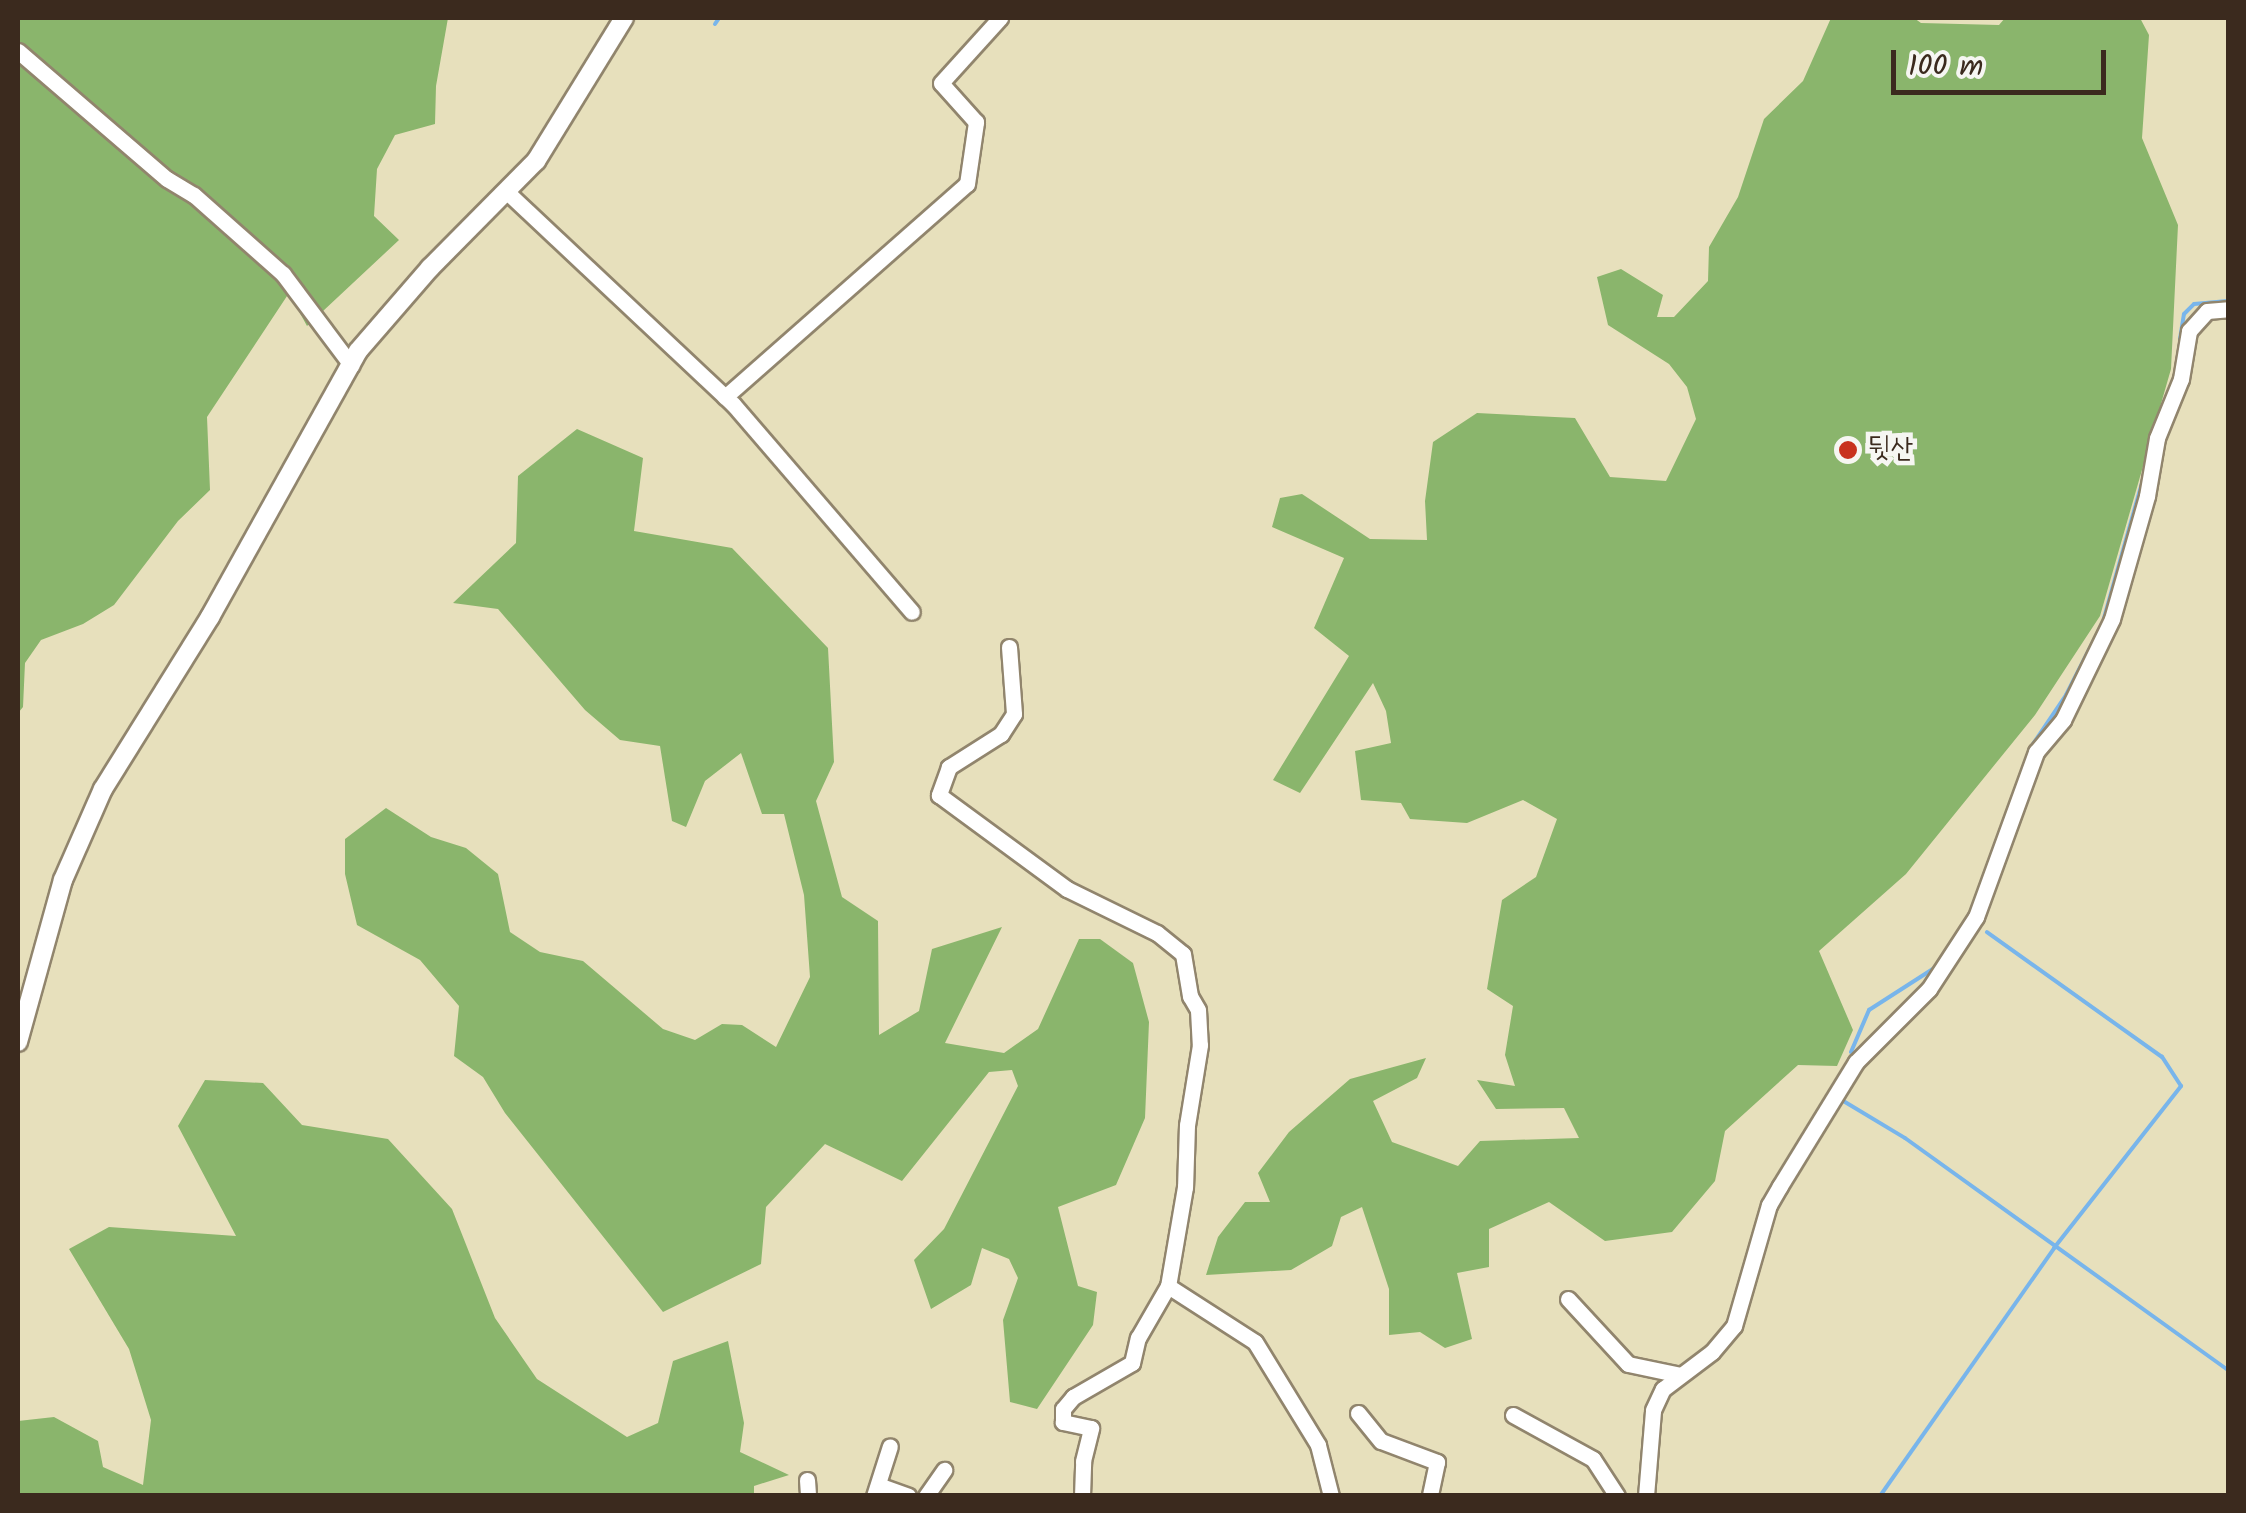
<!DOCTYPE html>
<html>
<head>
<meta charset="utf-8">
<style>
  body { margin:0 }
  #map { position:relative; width:2246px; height:1513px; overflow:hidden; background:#e7e0bc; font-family:Kalam,"Poor Story",sans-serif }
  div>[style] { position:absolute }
  .forest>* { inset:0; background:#8ab56c }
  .stream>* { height:4px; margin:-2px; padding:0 2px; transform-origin:2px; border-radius:2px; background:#78b5eb }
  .roads { filter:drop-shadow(2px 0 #91856d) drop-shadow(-2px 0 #91856d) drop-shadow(0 2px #91856d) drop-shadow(0 -2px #91856d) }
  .minor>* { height:15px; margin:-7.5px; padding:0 7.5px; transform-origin:7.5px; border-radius:7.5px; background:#fff }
  .tertiary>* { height:18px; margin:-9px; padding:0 9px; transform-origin:9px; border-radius:9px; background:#fff }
  .dots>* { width:28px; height:28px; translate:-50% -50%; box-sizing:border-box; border:5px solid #f6f6f2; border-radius:50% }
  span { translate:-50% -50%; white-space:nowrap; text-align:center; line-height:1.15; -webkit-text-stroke:9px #f6f6f2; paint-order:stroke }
  .poi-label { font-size:28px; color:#3b2a1e }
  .left { translate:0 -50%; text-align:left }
  .frame { position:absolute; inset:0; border:20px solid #3b2a1e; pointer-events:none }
  .scale { position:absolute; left:1891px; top:50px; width:215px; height:45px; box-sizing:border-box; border:5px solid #3b2a1e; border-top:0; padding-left:12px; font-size:30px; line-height:35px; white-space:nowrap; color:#3b2a1e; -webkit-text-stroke:8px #f6f6f2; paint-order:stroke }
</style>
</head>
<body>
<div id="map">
  <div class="forest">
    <div style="clip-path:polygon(18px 18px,448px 18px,436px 86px,435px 124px,395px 135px,377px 169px,374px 216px,399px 240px,307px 326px,289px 293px,207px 417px,210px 490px,178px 521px,114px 605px,83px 624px,41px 640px,25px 663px,23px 707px,18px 713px)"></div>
    <div style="clip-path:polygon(1831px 18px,1914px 18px,1921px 23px,1999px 25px,2005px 18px,2140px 18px,2149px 35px,2142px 138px,2178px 225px,2171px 369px,2100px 616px,2035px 715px,1906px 874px,1819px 951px,1853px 1030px,1837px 1066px,1798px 1065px,1725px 1131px,1715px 1181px,1672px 1232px,1605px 1241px,1549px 1202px,1489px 1229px,1489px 1267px,1457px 1273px,1472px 1339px,1445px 1348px,1420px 1332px,1389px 1335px,1389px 1289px,1362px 1207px,1341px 1217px,1332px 1246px,1291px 1270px,1206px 1275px,1218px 1237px,1245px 1202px,1270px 1202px,1258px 1173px,1289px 1132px,1350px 1079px,1426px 1058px,1417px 1078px,1373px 1101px,1392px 1142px,1458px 1166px,1480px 1141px,1579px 1138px,1564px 1108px,1496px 1109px,1477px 1080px,1515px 1086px,1505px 1055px,1513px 1006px,1487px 989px,1502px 900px,1536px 877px,1557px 819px,1523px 800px,1467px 823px,1410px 819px,1401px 803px,1361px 800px,1355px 751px,1391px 743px,1386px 711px,1373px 683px,1300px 793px,1273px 780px,1349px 656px,1314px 628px,1344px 558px,1272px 527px,1280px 498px,1302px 494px,1370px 539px,1427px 540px,1425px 501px,1433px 442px,1477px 413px,1575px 418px,1610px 477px,1666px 481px,1696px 419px,1687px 387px,1669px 364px,1608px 325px,1597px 277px,1621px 269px,1663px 295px,1657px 317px,1674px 317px,1708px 281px,1709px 247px,1738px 197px,1764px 119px,1803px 81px)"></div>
    <div style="clip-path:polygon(577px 429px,643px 458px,634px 531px,732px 548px,828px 648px,834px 762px,816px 801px,842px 897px,878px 921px,879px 1035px,919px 1011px,932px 949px,1002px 927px,945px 1043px,1004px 1053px,1038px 1029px,1079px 939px,1100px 939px,1133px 963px,1149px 1022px,1145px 1118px,1116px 1185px,1058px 1207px,1078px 1286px,1097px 1292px,1093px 1325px,1037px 1409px,1010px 1402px,1003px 1320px,1018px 1278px,1009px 1259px,982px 1248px,971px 1285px,931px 1309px,914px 1260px,944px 1229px,1018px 1086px,1012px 1070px,989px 1072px,902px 1181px,825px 1144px,766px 1207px,761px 1264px,663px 1312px,505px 1113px,483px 1077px,454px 1056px,459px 1006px,420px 960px,357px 925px,345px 874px,345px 839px,386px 808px,431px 837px,466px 848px,498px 874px,510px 932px,540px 952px,583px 961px,663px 1029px,695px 1040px,722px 1024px,742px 1025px,776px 1047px,810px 977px,804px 895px,784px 814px,762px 814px,741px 753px,705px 781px,686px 827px,672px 821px,660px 746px,620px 740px,585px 710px,498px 609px,453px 603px,516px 543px,518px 476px)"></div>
    <div style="clip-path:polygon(205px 1080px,263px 1083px,302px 1125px,388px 1139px,452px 1209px,495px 1318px,537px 1379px,627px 1437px,658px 1423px,673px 1361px,728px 1341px,744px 1423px,740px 1452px,789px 1475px,754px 1486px,754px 1496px,18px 1495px,18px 1421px,54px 1417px,98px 1441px,103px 1467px,143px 1485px,151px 1420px,129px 1349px,69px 1249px,109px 1227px,236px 1236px,178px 1126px)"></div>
  </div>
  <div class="stream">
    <div style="left:715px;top:24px;width:7px;rotate:-56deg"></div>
    <div style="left:2180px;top:339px;width:25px;rotate:-81deg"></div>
    <div style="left:2184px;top:314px;width:14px;rotate:-45deg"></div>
    <div style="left:2194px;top:304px;width:34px;rotate:-5deg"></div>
    <div style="left:2104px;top:618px;width:140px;rotate:-74.3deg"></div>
    <div style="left:2033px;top:744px;width:59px;rotate:-56deg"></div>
    <div style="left:2066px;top:695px;width:66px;rotate:-63deg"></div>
    <div style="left:1851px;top:1052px;width:46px;rotate:-66.8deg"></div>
    <div style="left:1869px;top:1010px;width:80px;rotate:-32.7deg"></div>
    <div style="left:1840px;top:1099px;width:76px;rotate:31deg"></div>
    <div style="left:1905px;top:1138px;width:398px;rotate:35.7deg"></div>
    <div style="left:1880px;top:1496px;width:303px;rotate:-54.9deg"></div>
    <div style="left:2054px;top:1248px;width:206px;rotate:-51.9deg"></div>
    <div style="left:2181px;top:1086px;width:35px;rotate:-123deg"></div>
    <div style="left:2162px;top:1057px;width:215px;rotate:-144.5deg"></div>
  </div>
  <div class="roads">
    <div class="minor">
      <div style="left:18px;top:51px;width:196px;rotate:40.7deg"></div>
      <div style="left:167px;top:179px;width:31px;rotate:31deg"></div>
      <div style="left:194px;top:195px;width:119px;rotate:41.6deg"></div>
      <div style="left:283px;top:274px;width:114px;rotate:53.2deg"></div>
      <div style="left:507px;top:192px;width:310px;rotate:43.2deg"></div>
      <div style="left:733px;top:404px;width:274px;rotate:49.3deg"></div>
      <div style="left:725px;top:397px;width:322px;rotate:-41.4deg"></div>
      <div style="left:967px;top:184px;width:63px;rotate:-81.7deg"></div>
      <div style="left:976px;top:122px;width:52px;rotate:-131.9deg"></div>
      <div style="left:941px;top:83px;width:88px;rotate:-47.8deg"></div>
      <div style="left:1009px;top:647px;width:67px;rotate:85.7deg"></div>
      <div style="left:1014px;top:714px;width:24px;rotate:123deg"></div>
      <div style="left:1001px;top:734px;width:62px;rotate:147.6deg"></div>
      <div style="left:949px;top:767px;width:30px;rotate:110deg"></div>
      <div style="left:939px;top:795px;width:159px;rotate:36.3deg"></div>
      <div style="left:1067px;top:889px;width:100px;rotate:26.1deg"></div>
      <div style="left:1157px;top:933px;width:33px;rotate:39deg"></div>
      <div style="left:1183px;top:954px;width:43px;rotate:80.5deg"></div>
      <div style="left:1190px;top:996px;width:16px;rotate:60deg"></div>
      <div style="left:1198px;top:1010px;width:35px;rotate:87deg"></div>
      <div style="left:1200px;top:1045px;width:81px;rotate:99.2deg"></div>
      <div style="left:1187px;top:1125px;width:62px;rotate:91.8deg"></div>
      <div style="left:1185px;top:1187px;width:100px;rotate:99.7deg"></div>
      <div style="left:1168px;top:1286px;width:103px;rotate:32.8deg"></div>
      <div style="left:1255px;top:1342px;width:121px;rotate:58.5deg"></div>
      <div style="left:1318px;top:1445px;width:53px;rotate:75.7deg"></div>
      <div style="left:1568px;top:1299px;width:88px;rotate:47.3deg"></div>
      <div style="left:1628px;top:1364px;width:53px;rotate:11.9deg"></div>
      <div style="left:1358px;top:1413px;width:36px;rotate:51deg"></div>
      <div style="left:1381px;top:1441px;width:60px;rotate:20.6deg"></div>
      <div style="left:1437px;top:1462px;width:35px;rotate:102deg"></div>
      <div style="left:1513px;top:1415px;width:91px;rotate:28.8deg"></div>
      <div style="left:1593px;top:1459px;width:44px;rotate:57deg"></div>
      <div style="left:807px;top:1480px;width:16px;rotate:86deg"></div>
      <div style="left:881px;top:1486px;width:29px;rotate:20deg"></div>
      <div style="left:874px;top:1496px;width:52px;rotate:-72.3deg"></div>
      <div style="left:926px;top:1496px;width:32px;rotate:-55deg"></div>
      <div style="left:1082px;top:1496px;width:35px;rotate:-88deg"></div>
      <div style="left:1083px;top:1461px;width:34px;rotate:-76deg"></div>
      <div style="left:1091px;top:1428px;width:29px;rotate:-168deg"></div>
      <div style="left:1063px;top:1422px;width:13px;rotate:-90deg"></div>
      <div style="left:1063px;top:1409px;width:16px;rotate:-50deg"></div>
      <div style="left:1073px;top:1397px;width:68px;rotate:-30deg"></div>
      <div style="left:1132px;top:1363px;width:26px;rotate:-77deg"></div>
      <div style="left:1138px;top:1338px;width:60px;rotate:-60deg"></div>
      <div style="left:1646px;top:1496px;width:86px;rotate:-85.3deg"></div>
      <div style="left:1653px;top:1410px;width:23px;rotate:-65deg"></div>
      <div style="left:1663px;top:1389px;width:61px;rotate:-37.1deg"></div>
      <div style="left:1712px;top:1352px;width:34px;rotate:-50deg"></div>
      <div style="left:1734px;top:1326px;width:126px;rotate:-73.9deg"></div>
      <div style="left:1769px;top:1205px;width:22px;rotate:-60deg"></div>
      <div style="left:1780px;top:1186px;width:145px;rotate:-58.5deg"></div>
      <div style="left:1856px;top:1062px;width:103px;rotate:-45deg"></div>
      <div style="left:1929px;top:989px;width:86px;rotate:-56.9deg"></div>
      <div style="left:1976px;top:917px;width:176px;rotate:-70deg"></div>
      <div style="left:2036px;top:752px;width:42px;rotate:-49.8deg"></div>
      <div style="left:2063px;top:720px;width:112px;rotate:-64.1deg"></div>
      <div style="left:2112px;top:619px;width:128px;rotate:-74.1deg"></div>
      <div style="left:2147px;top:496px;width:59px;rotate:-80.2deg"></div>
      <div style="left:2157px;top:438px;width:64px;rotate:-67.9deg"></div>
      <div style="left:2181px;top:379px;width:49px;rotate:-80.5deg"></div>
      <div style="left:2189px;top:331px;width:27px;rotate:-48deg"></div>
      <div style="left:2207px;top:311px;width:21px;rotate:-5deg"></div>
    </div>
    <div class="tertiary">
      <div style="left:18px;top:1042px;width:168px;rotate:-74.5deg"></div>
      <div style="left:63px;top:880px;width:99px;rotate:-66.3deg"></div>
      <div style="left:103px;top:789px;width:203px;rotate:-58.1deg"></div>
      <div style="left:210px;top:617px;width:304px;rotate:-60.9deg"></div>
      <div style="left:358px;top:351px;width:110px;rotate:-49.1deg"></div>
      <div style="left:430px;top:268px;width:151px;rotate:-45.3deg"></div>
      <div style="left:536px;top:161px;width:168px;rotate:-58.4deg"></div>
    </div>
  </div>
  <div class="dots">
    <div style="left:1848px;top:450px;background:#c8321e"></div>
  </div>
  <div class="poi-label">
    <span class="left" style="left:1868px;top:450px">뒷산</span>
  </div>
  <div class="frame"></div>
  <div class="scale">100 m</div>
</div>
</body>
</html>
